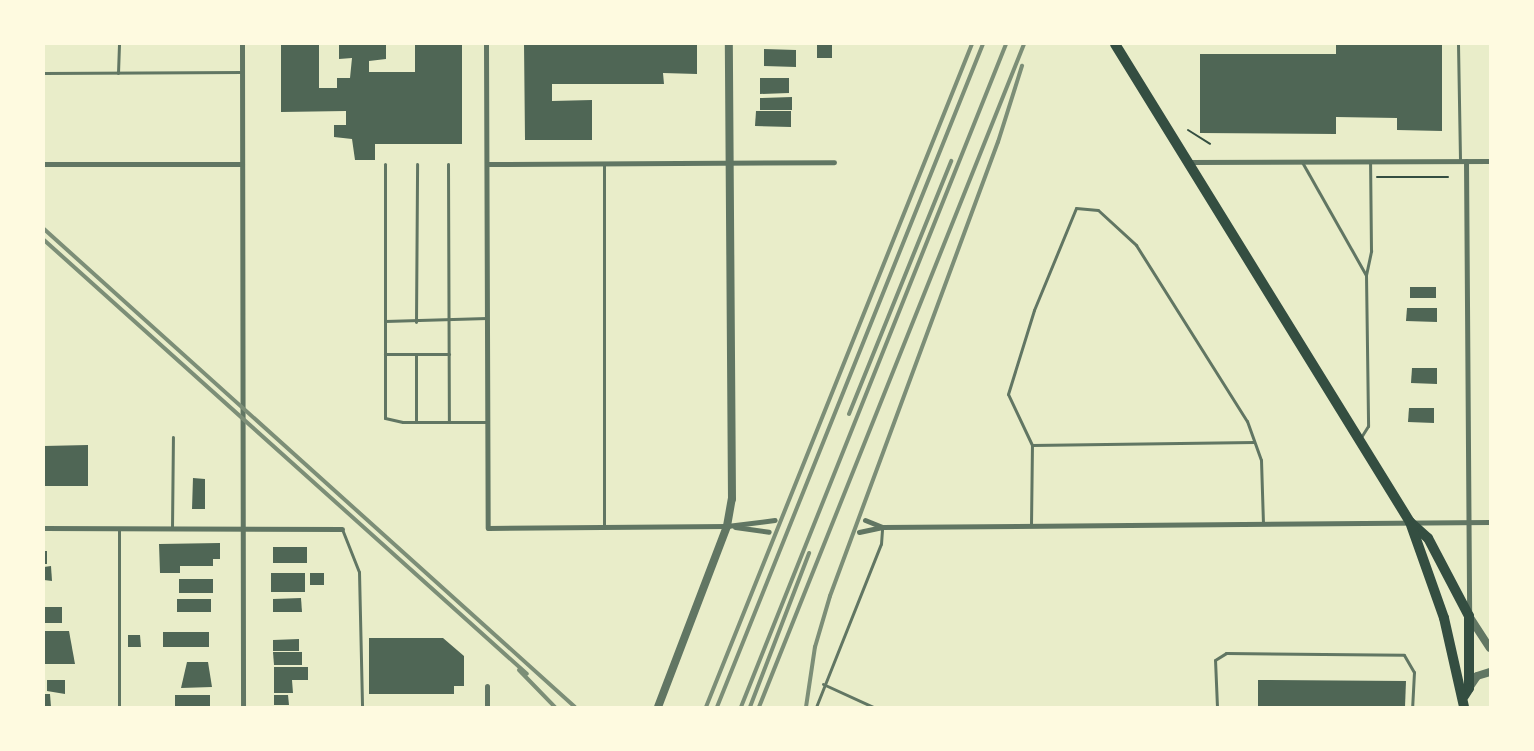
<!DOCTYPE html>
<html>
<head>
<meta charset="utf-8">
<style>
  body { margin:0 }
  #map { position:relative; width:1534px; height:751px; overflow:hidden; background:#e9edc9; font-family:Roboto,sans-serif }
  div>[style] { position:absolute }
  .building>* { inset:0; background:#4f6655 }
  .path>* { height:2px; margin:-1px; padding:0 1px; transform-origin:1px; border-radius:1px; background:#344e41 }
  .service>* { height:3px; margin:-1.5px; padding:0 1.5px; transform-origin:1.5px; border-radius:1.5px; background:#617663 }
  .minor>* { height:5px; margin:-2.5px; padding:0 2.5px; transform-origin:2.5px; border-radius:2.5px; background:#617663 }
  .tertiary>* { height:8px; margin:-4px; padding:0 4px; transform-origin:4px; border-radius:4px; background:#617663 }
  .primary>* { height:10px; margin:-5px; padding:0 5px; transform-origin:5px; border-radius:5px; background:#344e41 }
  .rail>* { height:4px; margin:-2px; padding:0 2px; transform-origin:2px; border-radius:2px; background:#7c8e77 }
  span { translate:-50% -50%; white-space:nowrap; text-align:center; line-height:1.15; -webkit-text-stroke:5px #fefae0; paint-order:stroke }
  .frame { position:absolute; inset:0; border:45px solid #fefae0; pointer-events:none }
</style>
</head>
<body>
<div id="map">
  <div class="building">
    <div style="clip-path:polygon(281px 44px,319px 44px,319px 88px,337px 88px,337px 78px,350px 78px,352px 58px,339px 59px,339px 44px,386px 44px,386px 59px,369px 61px,369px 72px,415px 72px,415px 44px,462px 44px,462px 144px,375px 144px,375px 160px,355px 160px,352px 139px,334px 137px,334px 125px,346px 125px,346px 111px,281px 112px)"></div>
    <div style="clip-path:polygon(524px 44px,697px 44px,697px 74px,663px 73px,664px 84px,552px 84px,552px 101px,592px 100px,592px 140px,525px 140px)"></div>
    <div style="clip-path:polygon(1336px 44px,1442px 44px,1442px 131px,1397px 130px,1397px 118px,1336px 117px,1336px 134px,1200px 133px,1200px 54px,1336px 54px)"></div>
    <div style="clip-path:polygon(817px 45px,832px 45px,832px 58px,817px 58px)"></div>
    <div style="clip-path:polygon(764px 49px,796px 50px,796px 67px,764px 66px)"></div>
    <div style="clip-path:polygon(760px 78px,789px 78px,789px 93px,760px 94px)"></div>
    <div style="clip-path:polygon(792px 97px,792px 110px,760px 110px,760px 98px)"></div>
    <div style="clip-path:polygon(756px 111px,791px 111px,791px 127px,755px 126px)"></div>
    <div style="clip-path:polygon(1410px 287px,1436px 287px,1436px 298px,1410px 298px)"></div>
    <div style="clip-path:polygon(1407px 308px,1437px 308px,1437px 322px,1406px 321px)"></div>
    <div style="clip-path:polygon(1412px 368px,1437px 368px,1437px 384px,1411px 383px)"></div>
    <div style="clip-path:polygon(1409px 408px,1434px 408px,1434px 423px,1408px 422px)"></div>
    <div style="clip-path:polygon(88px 445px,88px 486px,44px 486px,44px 446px)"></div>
    <div style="clip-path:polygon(193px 478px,205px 479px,205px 509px,192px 509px)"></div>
    <div style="clip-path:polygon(220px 543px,220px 559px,213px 559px,213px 566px,180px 566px,180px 573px,160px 573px,159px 544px)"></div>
    <div style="clip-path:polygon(273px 547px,307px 547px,307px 563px,273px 563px)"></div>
    <div style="clip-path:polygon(44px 551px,47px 551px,47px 564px,44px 564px)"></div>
    <div style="clip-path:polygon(51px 566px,52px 581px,44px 580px,44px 567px)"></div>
    <div style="clip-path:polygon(271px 573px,305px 573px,305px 592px,271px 592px)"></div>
    <div style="clip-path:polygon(310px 573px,324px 573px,324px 585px,310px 585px)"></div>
    <div style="clip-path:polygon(179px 579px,213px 579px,213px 593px,179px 593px)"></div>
    <div style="clip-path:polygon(301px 598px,302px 612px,273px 612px,273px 599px)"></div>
    <div style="clip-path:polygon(177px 599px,211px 599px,211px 612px,177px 612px)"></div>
    <div style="clip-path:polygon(44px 607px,62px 607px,62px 623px,44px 623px)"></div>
    <div style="clip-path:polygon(44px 631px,69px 631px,75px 664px,44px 664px)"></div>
    <div style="clip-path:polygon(163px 632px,209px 632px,209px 647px,163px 647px)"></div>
    <div style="clip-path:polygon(128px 635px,140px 635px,141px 647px,128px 647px)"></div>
    <div style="clip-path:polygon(369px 638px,443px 638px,464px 656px,464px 686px,454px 686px,454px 694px,369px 694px)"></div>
    <div style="clip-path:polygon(299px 639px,299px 651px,273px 651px,273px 640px)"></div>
    <div style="clip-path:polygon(273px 652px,302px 652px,302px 665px,274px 665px)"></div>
    <div style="clip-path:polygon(187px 662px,208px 662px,212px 687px,181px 688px)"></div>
    <div style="clip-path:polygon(274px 667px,308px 667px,308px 680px,292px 680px,293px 693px,274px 693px)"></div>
    <div style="clip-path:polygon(47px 680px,65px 680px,65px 694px,47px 691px)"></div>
    <div style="clip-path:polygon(1258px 680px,1406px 681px,1405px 707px,1258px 707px)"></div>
    <div style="clip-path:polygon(44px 694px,50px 694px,51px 707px,44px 707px)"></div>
    <div style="clip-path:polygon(175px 695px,210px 695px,210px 707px,175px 707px)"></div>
    <div style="clip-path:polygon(274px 695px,288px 695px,289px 705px,274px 705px)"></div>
  </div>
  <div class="path">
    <div style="left:1188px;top:130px;width:26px;rotate:32deg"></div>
    <div style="left:1377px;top:177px;width:71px"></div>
  </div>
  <div class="service">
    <div style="left:1458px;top:44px;width:117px;rotate:89deg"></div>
    <div style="left:44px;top:73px;width:198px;rotate:-0.3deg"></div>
    <div style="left:118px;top:73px;width:29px;rotate:-88deg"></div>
    <div style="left:1302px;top:162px;width:130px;rotate:60.5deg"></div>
    <div style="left:1366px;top:275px;width:151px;rotate:89.2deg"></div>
    <div style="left:1368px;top:426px;width:13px;rotate:122deg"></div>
    <div style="left:385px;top:164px;width:254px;rotate:90deg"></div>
    <div style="left:385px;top:418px;width:18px;rotate:13deg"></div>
    <div style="left:403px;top:422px;width:84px"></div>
    <div style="left:448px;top:164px;width:258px;rotate:89.8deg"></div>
    <div style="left:1366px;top:275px;width:25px;rotate:-78deg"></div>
    <div style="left:1371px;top:251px;width:89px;rotate:-90.6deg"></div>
    <div style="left:385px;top:321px;width:102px;rotate:-1.7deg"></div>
    <div style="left:416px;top:322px;width:158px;rotate:-89.6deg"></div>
    <div style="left:385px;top:354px;width:64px"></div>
    <div style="left:416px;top:422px;width:68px;rotate:-90deg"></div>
    <div style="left:1032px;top:445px;width:222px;rotate:-0.8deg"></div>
    <div style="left:1031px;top:525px;width:80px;rotate:-89.3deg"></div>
    <div style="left:1032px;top:445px;width:56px;rotate:-115.2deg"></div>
    <div style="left:1008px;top:394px;width:88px;rotate:-72.8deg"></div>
    <div style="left:1034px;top:310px;width:110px;rotate:-67.6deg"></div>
    <div style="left:1076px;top:208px;width:22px;rotate:5deg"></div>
    <div style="left:1098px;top:210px;width:52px;rotate:42.6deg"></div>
    <div style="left:1136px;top:245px;width:208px;rotate:57.8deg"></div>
    <div style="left:1247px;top:421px;width:41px;rotate:70.3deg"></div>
    <div style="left:1261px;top:460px;width:63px;rotate:88.2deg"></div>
    <div style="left:604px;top:527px;width:363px;rotate:-90deg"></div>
    <div style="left:172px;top:528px;width:91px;rotate:-89.4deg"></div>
    <div style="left:342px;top:529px;width:46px;rotate:68.4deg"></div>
    <div style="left:359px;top:572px;width:135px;rotate:88.7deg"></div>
    <div style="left:823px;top:684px;width:55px;rotate:24.7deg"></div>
    <div style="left:119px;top:707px;width:179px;rotate:-90deg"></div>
    <div style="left:816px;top:707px;width:175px;rotate:-68.3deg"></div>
    <div style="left:881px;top:544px;width:16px;rotate:-86deg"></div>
    <div style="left:1217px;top:707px;width:47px;rotate:-92.4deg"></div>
    <div style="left:1215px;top:660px;width:13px;rotate:-32deg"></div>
    <div style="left:1226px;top:653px;width:178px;rotate:0.6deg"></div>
    <div style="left:1404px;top:655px;width:20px;rotate:60deg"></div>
    <div style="left:1414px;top:672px;width:35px;rotate:93deg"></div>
  </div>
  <div class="minor">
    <div style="left:242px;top:44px;width:663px;rotate:89.91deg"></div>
    <div style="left:486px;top:44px;width:484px;rotate:89.8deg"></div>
    <div style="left:488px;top:528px;width:239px;rotate:-0.5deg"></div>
    <div style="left:727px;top:526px;width:48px;rotate:-7.1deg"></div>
    <div style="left:1466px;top:161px;width:450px;rotate:89.6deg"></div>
    <div style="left:1188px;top:162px;width:302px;rotate:-0.2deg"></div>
    <div style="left:44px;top:164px;width:198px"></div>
    <div style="left:487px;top:164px;width:347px;rotate:-0.3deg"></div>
    <div style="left:865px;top:520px;width:18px;rotate:22deg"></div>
    <div style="left:735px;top:527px;width:34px;rotate:8deg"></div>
    <div style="left:44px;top:528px;width:298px;rotate:0.2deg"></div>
    <div style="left:859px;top:532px;width:24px;rotate:-12deg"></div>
    <div style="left:882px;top:527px;width:608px;rotate:-0.47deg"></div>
    <div style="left:487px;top:686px;width:21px;rotate:90deg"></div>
  </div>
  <div class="tertiary">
    <div style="left:1469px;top:616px;width:38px;rotate:57deg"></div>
    <div style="left:1469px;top:688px;width:14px;rotate:-56deg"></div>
    <div style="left:1477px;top:676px;width:14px;rotate:-17deg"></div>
    <div style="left:658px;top:707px;width:194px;rotate:-69.1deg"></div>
    <div style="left:727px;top:526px;width:27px;rotate:-80deg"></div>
    <div style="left:732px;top:499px;width:455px;rotate:-90.4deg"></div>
  </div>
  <div class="primary">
    <div style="left:1115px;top:44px;width:562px;rotate:58.32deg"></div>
    <div style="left:1410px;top:522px;width:24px;rotate:42deg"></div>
    <div style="left:1428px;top:538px;width:88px;rotate:62.3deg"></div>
    <div style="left:1469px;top:616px;width:72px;rotate:90deg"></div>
    <div style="left:1469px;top:688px;width:9px;rotate:122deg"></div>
    <div style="left:1410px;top:522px;width:102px;rotate:70.5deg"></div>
    <div style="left:1444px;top:618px;width:91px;rotate:77.3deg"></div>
  </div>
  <div class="rail">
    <div style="left:44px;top:229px;width:714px;rotate:41.99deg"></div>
    <div style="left:44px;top:240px;width:649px;rotate:41.94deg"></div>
    <div style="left:849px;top:414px;width:273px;rotate:-68deg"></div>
    <div style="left:519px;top:670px;width:52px;rotate:45.8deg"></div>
    <div style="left:706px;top:707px;width:714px;rotate:-68.14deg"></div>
    <div style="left:717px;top:707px;width:714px;rotate:-68.14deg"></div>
    <div style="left:741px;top:707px;width:714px;rotate:-68.21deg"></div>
    <div style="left:750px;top:707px;width:165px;rotate:-69deg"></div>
    <div style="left:759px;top:707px;width:714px;rotate:-68.21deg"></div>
    <div style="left:806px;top:707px;width:61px;rotate:-81.5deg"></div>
    <div style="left:815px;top:647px;width:53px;rotate:-73.6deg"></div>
    <div style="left:830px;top:596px;width:484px;rotate:-69.7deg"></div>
    <div style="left:998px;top:142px;width:80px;rotate:-72.5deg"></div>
  </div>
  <div class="frame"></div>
</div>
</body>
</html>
